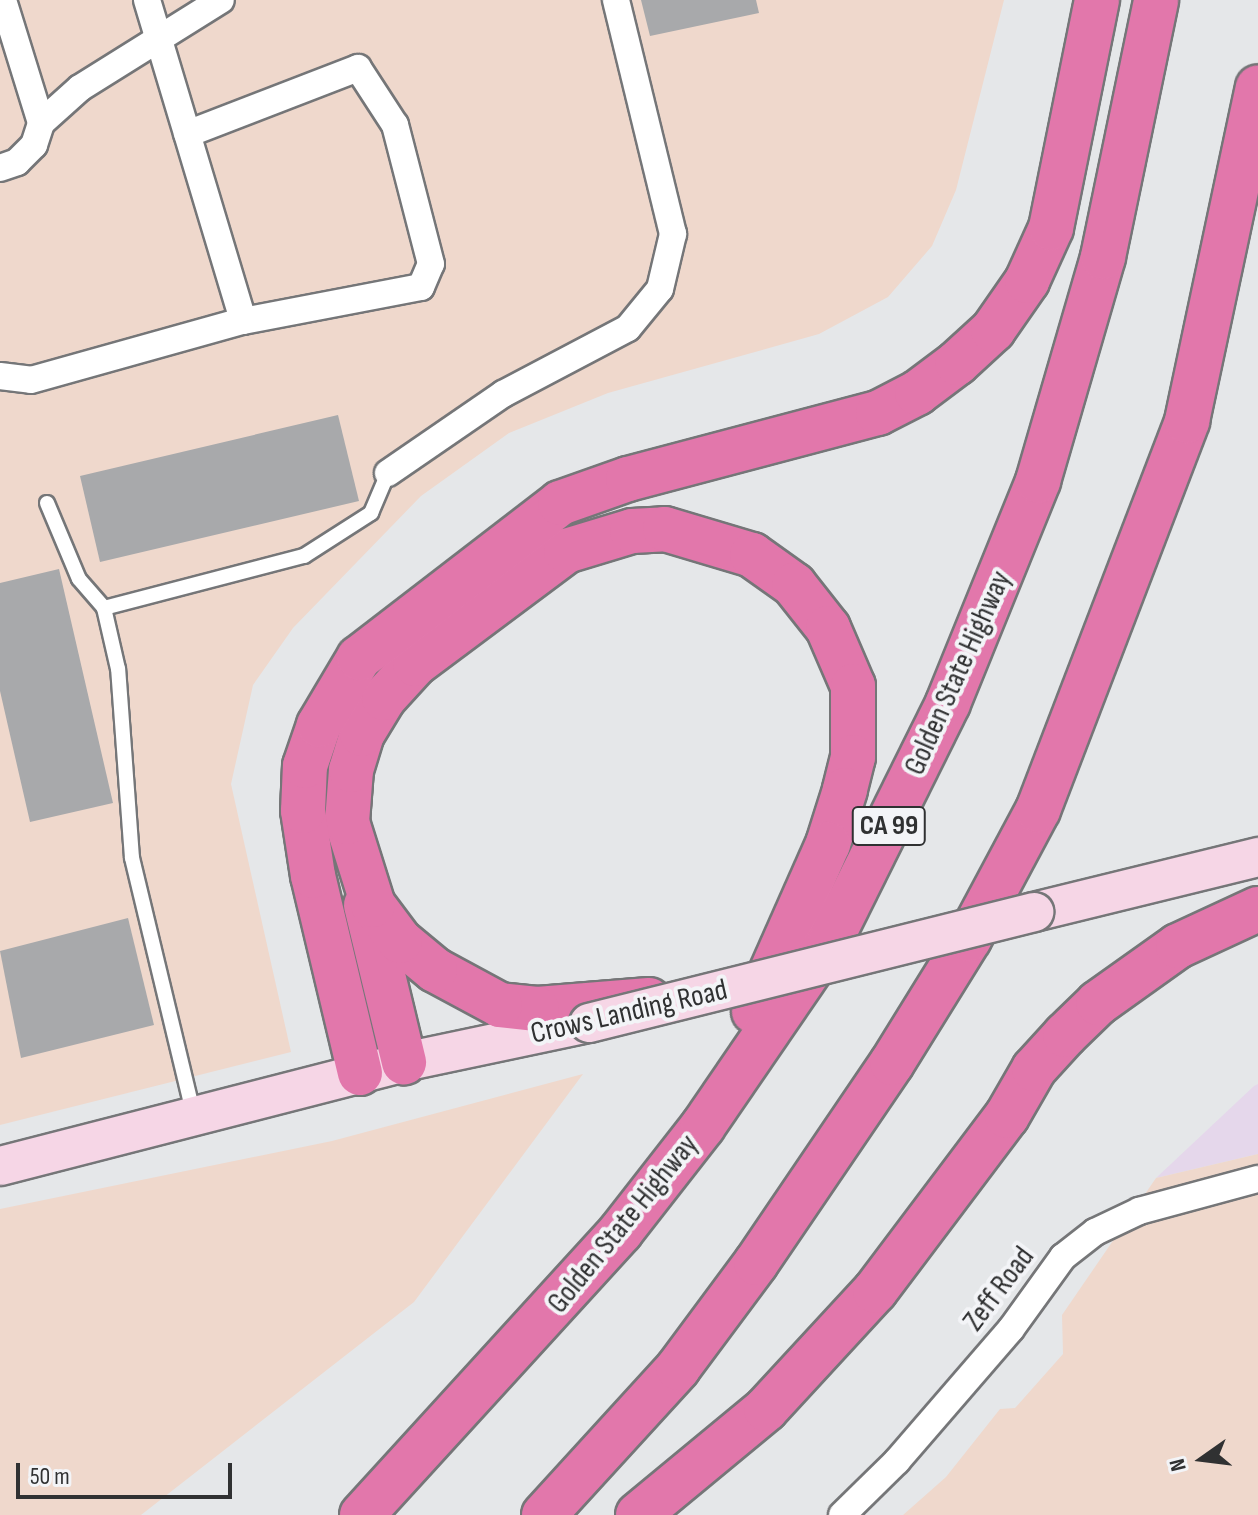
<!DOCTYPE html>
<html>
<head>
<meta charset="utf-8">
<style>
  body { margin:0 }
  #map { position:relative; width:1258px; height:1515px; overflow:hidden; background:#e5e7e9; font-family:"Sofia Sans Condensed",sans-serif }
  div>[style] { position:absolute }
  .commercial>* { inset:0; background:#e5d7eb }
  .industrial>* { inset:0; background:#efd8cc }
  .building>* { inset:0; background:#a8a9ab }
  .roads { filter:drop-shadow(2px 0 #757678) drop-shadow(-2px 0 #757678) drop-shadow(0 2px #757678) drop-shadow(0 -2px #757678) }
  .lane>* { height:14px; margin:-7px; padding:0 7px; transform-origin:7px; border-radius:7px; background:#fff }
  .street>* { height:26px; margin:-13px; padding:0 13px; transform-origin:13px; border-radius:13px; background:#fff }
  .secondary>* { height:38px; margin:-19px; padding:0 19px; transform-origin:19px; border-radius:19px; background:#f6d6e6 }
  .highway>* { height:44px; margin:-22px; padding:0 22px; transform-origin:22px; border-radius:22px; background:#e277ab }
  .bridges { filter:drop-shadow(2px 0 #757678) drop-shadow(-2px 0 #757678) drop-shadow(0 2px #757678) drop-shadow(0 -2px #757678) }
  .secondary-bridge>* { height:38px; margin:-19px; padding:0 19px; transform-origin:19px; border-radius:19px; background:#f6d6e6 }
  span { translate:-50% -50%; white-space:nowrap; text-align:center; line-height:1.15; -webkit-text-stroke:8px #f3f4f7; paint-order:stroke }
  .shield-label span { padding:2px 6px; background:#f3f4f7; border:2px solid; border-radius:6px; -webkit-text-stroke-width:0 }
  .shield-label { font-size:28px; color:#303132; font-weight:700 }
  .street-label { font-size:30px; color:#303132 }
  .north { position:absolute; left:1162px; top:1419px; width:80px; height:80px; -webkit-text-stroke:6px #f3f4f7; paint-order:stroke; rotate:256deg; font-size:22px; font-weight:700; line-height:32px; text-align:center; color:#303132 }
  .north::after { content:''; display:block; margin:auto; width:28px; height:36px; background:#303132; clip-path:polygon(50% 0,100% 100%,50% 72%,0 100%) }
  .scale { position:absolute; left:16px; top:1463px; width:216px; height:36px; box-sizing:border-box; border:4px solid #303132; border-top:0; padding-left:10px; font-size:24px; line-height:28px; white-space:nowrap; color:#303132; -webkit-text-stroke:6px #f3f4f7; paint-order:stroke }
</style>
</head>
<body>
<div id="map">
  <div class="commercial">
    <div style="clip-path:polygon(1258px 1084px,1258px 1154px,1156px 1178px,1254px 1086px)"></div>
  </div>
  <div class="industrial">
    <div style="clip-path:polygon(0 0,1004px 0,956px 190px,932px 246px,888px 297px,819px 334px,608px 393px,509px 433px,421px 496px,293px 628px,253px 685px,231px 784px,291px 1052px,0 1125px)"></div>
    <div style="clip-path:polygon(583px 1074px,414px 1302px,141px 1515px,0 1515px,0 1209px,332px 1141px)"></div>
    <div style="clip-path:polygon(1258px 1154px,1258px 1515px,903px 1515px,946px 1477px,1000px 1409px,1015px 1408px,1063px 1354px,1062px 1315px,1156px 1178px)"></div>
  </div>
  <div class="building">
    <div style="clip-path:polygon(641px 0,756px 0,759px 13px,650px 36px)"></div>
    <div style="clip-path:polygon(338px 415px,359px 501px,100px 562px,80px 476px)"></div>
    <div style="clip-path:polygon(59px 569px,113px 803px,30px 822px,0 691px,0 583px)"></div>
    <div style="clip-path:polygon(128px 918px,154px 1025px,21px 1058px,0 951px)"></div>
  </div>
  <div class="roads">
    <div class="lane">
      <div style="left:47px;top:503px;width:82px;rotate:67.2deg"></div>
      <div style="left:79px;top:579px;width:38px;rotate:49deg"></div>
      <div style="left:194px;top:1116px;width:265px;rotate:-103.5deg"></div>
      <div style="left:132px;top:858px;width:190px;rotate:-94.2deg"></div>
      <div style="left:118px;top:669px;width:63px;rotate:-102.9deg"></div>
      <div style="left:104px;top:608px;width:207px;rotate:-14.6deg"></div>
      <div style="left:304px;top:556px;width:80px;rotate:-32.7deg"></div>
      <div style="left:371px;top:513px;width:43px;rotate:-67deg"></div>
    </div>
    <div class="street">
      <div style="left:3px;top:0;width:129px;rotate:72.8deg"></div>
      <div style="left:147px;top:0;width:335px;rotate:73.3deg"></div>
      <div style="left:0;top:168px;width:18px;rotate:-19deg"></div>
      <div style="left:17px;top:162px;width:24px;rotate:-45deg"></div>
      <div style="left:34px;top:145px;width:23px;rotate:-72deg"></div>
      <div style="left:41px;top:123px;width:52px;rotate:-41.9deg"></div>
      <div style="left:80px;top:88px;width:166px;rotate:-32deg"></div>
      <div style="left:0;top:376px;width:31px;rotate:7deg"></div>
      <div style="left:31px;top:380px;width:220px;rotate:-15.6deg"></div>
      <div style="left:243px;top:321px;width:181px;rotate:-10.8deg"></div>
      <div style="left:421px;top:287px;width:25px;rotate:-67deg"></div>
      <div style="left:431px;top:264px;width:144px;rotate:-104.5deg"></div>
      <div style="left:395px;top:125px;width:68px;rotate:-123deg"></div>
      <div style="left:358px;top:68px;width:183px;rotate:158.9deg"></div>
      <div style="left:388px;top:473px;width:140px;rotate:-34.5deg"></div>
      <div style="left:503px;top:394px;width:141px;rotate:-27.8deg"></div>
      <div style="left:628px;top:328px;width:50px;rotate:-50.6deg"></div>
      <div style="left:660px;top:289px;width:57px;rotate:-76.7deg"></div>
      <div style="left:673px;top:234px;width:241px;rotate:-103.7deg"></div>
      <div style="left:842px;top:1515px;width:77px;rotate:-44.5deg"></div>
      <div style="left:897px;top:1461px;width:174px;rotate:-49.2deg"></div>
      <div style="left:1011px;top:1329px;width:89px;rotate:-54.2deg"></div>
      <div style="left:1063px;top:1257px;width:41px;rotate:-38deg"></div>
      <div style="left:1095px;top:1232px;width:49px;rotate:-25.5deg"></div>
      <div style="left:1139px;top:1211px;width:123px;rotate:-15.1deg"></div>
    </div>
    <div class="secondary">
      <div style="left:1034px;top:912px;width:231px;rotate:-13.8deg"></div>
      <div style="left:0;top:1166px;width:417px;rotate:-14.4deg"></div>
      <div style="left:404px;top:1062px;width:189px;rotate:-11.9deg"></div>
    </div>
    <div class="highway">
      <div style="left:366px;top:905px;width:162px;rotate:76.4deg"></div>
      <div style="left:649px;top:1000px;width:112px;rotate:175.4deg"></div>
      <div style="left:537px;top:1009px;width:37px;rotate:-174deg"></div>
      <div style="left:500px;top:1005px;width:74px;rotate:-151.7deg"></div>
      <div style="left:435px;top:970px;width:45px;rotate:-140.4deg"></div>
      <div style="left:400px;top:941px;width:45px;rotate:-126.9deg"></div>
      <div style="left:373px;top:905px;width:87px;rotate:-107.4deg"></div>
      <div style="left:347px;top:822px;width:52px;rotate:-85.6deg"></div>
      <div style="left:351px;top:770px;width:38px;rotate:-73deg"></div>
      <div style="left:362px;top:734px;width:42px;rotate:-58.6deg"></div>
      <div style="left:384px;top:698px;width:46px;rotate:-47.6deg"></div>
      <div style="left:415px;top:664px;width:189px;rotate:-36.8deg"></div>
      <div style="left:566px;top:551px;width:69px;rotate:-16.9deg"></div>
      <div style="left:632px;top:531px;width:33px;rotate:-3deg"></div>
      <div style="left:665px;top:529px;width:91px;rotate:16.6deg"></div>
      <div style="left:752px;top:555px;width:52px;rotate:35.5deg"></div>
      <div style="left:794px;top:585px;width:55px;rotate:51.7deg"></div>
      <div style="left:828px;top:628px;width:63px;rotate:66.7deg"></div>
      <div style="left:853px;top:686px;width:71px;rotate:90deg"></div>
      <div style="left:853px;top:757px;width:34px;rotate:104deg"></div>
      <div style="left:845px;top:790px;width:57px;rotate:107.5deg"></div>
      <div style="left:828px;top:844px;width:183px;rotate:113.9deg"></div>
      <div style="left:360px;top:1073px;width:203px;rotate:-103.4deg"></div>
      <div style="left:313px;top:876px;width:66px;rotate:-98.7deg"></div>
      <div style="left:303px;top:811px;width:45px;rotate:-87.5deg"></div>
      <div style="left:305px;top:766px;width:43px;rotate:-71.1deg"></div>
      <div style="left:319px;top:725px;width:78px;rotate:-59.2deg"></div>
      <div style="left:359px;top:658px;width:254px;rotate:-37.6deg"></div>
      <div style="left:560px;top:503px;width:72px;rotate:-19.4deg"></div>
      <div style="left:628px;top:479px;width:259px;rotate:-14.8deg"></div>
      <div style="left:878px;top:413px;width:44px;rotate:-27.1deg"></div>
      <div style="left:917px;top:393px;width:50px;rotate:-36.9deg"></div>
      <div style="left:957px;top:363px;width:49px;rotate:-42.5deg"></div>
      <div style="left:993px;top:330px;width:60px;rotate:-55.2deg"></div>
      <div style="left:1027px;top:281px;width:58px;rotate:-65.6deg"></div>
      <div style="left:1051px;top:228px;width:233px;rotate:-78.6deg"></div>
      <div style="left:362px;top:1515px;width:384px;rotate:-47.6deg"></div>
      <div style="left:621px;top:1231px;width:133px;rotate:-52deg"></div>
      <div style="left:703px;top:1126px;width:227px;rotate:-55.6deg"></div>
      <div style="left:831px;top:939px;width:263px;rotate:-63.6deg"></div>
      <div style="left:948px;top:703px;width:240px;rotate:-67.9deg"></div>
      <div style="left:1038px;top:481px;width:233px;rotate:-73.8deg"></div>
      <div style="left:1103px;top:257px;width:262px;rotate:-78.3deg"></div>
      <div style="left:544px;top:1515px;width:199px;rotate:-47.6deg"></div>
      <div style="left:678px;top:1368px;width:131px;rotate:-53.4deg"></div>
      <div style="left:756px;top:1263px;width:242px;rotate:-55.8deg"></div>
      <div style="left:892px;top:1063px;width:146px;rotate:-58.2deg"></div>
      <div style="left:969px;top:939px;width:146px;rotate:-61.9deg"></div>
      <div style="left:1038px;top:810px;width:417px;rotate:-69deg"></div>
      <div style="left:1187px;top:421px;width:341px;rotate:-78deg"></div>
      <div style="left:638px;top:1515px;width:166px;rotate:-39.6deg"></div>
      <div style="left:766px;top:1409px;width:161px;rotate:-47.3deg"></div>
      <div style="left:875px;top:1291px;width:219px;rotate:-53deg"></div>
      <div style="left:1007px;top:1116px;width:54px;rotate:-60.1deg"></div>
      <div style="left:1034px;top:1069px;width:46px;rotate:-47.6deg"></div>
      <div style="left:1065px;top:1035px;width:46px;rotate:-44.1deg"></div>
      <div style="left:1098px;top:1003px;width:98px;rotate:-35.5deg"></div>
      <div style="left:1178px;top:946px;width:88px;rotate:-24.8deg"></div>
    </div>
  </div>
  <div class="bridges">
    <div class="secondary-bridge">
      <div style="left:589px;top:1023px;width:459px;rotate:-14deg"></div>
    </div>
  </div>
  <div class="shield-label">
    <span style="left:889px;top:826px">CA 99</span>
  </div>
  <div class="street-label">
    <span style="left:958px;top:673px;rotate:-66deg">Golden State Highway</span>
    <span style="left:629px;top:1012px;rotate:-13deg">Crows Landing Road</span>
    <span style="left:623px;top:1224px;rotate:-51deg">Golden State Highway</span>
    <span style="left:999px;top:1289px;rotate:-53deg">Zeff Road</span>
  </div>
  <div class="north">N</div>
  <div class="scale">50 m</div>
</div>
</body>
</html>
